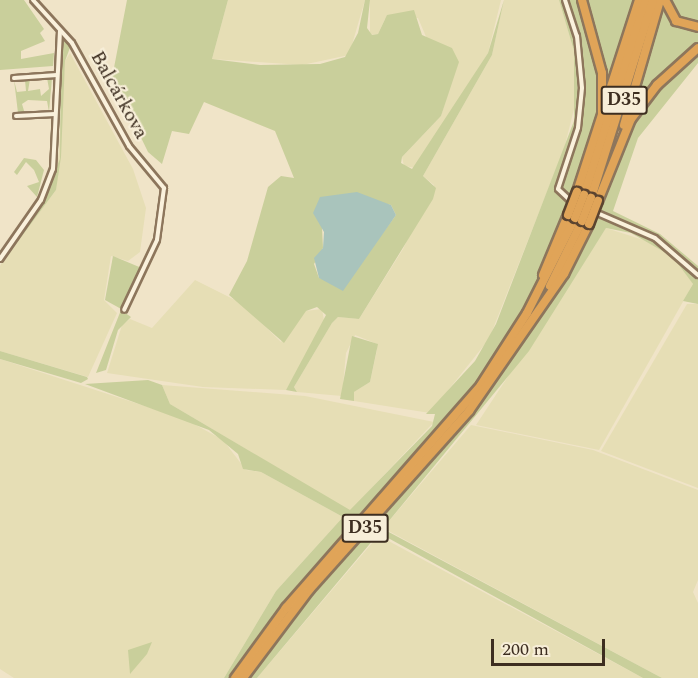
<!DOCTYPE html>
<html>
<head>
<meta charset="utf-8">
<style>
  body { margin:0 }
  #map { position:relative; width:698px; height:678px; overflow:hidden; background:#f0e4c8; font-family:Spectral,serif }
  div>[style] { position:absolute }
  .farmland>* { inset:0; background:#e6deb5 }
  .green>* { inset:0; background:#c9cf9b }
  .water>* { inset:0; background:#a9c4bc }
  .roads { filter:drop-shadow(2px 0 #8d765c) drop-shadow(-2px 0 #8d765c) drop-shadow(0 2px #8d765c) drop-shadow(0 -2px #8d765c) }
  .street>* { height:4px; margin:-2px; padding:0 2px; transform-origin:2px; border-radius:2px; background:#faf1dc }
  .highway>* { height:8px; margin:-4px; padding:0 4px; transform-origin:4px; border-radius:4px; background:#e0a458 }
  .bridges { filter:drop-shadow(2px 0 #5b4430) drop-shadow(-2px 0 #5b4430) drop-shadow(0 2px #5b4430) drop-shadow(0 -2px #5b4430) }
  .highway-bridge>* { height:8px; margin:-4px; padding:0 4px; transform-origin:4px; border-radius:4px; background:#e0a458 }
  span { translate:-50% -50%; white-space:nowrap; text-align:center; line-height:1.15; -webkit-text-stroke:4.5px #f7eed8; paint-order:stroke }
  .shield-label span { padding:2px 4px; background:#f7eed8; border:2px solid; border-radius:4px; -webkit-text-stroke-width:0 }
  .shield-label { font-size:18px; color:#3d2e20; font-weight:700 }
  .street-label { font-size:20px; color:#3d2e20 }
  .scale { position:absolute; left:491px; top:639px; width:114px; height:27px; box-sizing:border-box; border:3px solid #3d2e20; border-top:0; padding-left:8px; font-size:18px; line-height:21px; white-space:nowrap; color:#3d2e20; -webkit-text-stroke:4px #f7eed8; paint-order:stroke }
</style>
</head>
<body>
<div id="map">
  <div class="farmland">
    <div style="clip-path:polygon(228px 0,365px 0,349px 55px,302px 65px,212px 59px)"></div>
    <div style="clip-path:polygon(370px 0,501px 0,488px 53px,416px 168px,404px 166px,402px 157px,441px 116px,449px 90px,418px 18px,385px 19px,378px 34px,370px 35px)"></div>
    <div style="clip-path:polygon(504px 0,559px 0,574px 51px,578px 93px,564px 149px,489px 339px,430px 413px,354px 401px,354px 392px,370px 382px,377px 350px,377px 344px,355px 335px,346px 353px,342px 396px,297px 392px,294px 387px,332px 323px,338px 317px,359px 319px,403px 249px,434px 185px,423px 176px,492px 55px)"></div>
    <div style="clip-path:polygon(70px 53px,133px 169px,146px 208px,140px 252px,128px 261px,111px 256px,104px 300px,117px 313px,88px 377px,0 351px,0 266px,56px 190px,65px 61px)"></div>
    <div style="clip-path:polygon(606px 228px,656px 244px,683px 266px,693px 284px,599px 450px,476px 425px)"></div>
    <div style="clip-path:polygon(195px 280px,241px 303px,281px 342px,305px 311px,322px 309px,325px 326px,286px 390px,203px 387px,107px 373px,122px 325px,130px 319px,152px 328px)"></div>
    <div style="clip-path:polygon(687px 304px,698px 304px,698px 488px,601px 451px)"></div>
    <div style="clip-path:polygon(0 359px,185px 419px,223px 440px,246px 470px,261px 472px,343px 517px,276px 591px,224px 678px,14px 678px,0 669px)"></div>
    <div style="clip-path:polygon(162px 385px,305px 396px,434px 422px,350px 511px,170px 404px)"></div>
    <div style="clip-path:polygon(471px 425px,593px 450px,698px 490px,698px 580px,693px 592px,698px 603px,698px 678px,662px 678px,383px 528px)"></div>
    <div style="clip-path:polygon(378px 536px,383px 538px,643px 678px,257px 678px)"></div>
  </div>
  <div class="green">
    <div style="clip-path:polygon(0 0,24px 0,44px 29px,40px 33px,45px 41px,21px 51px,21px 59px,54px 53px,53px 66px,0 70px)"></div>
    <div style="clip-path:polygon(evenodd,127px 0,228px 0,212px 59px,260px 65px,320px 64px,345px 57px,358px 33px,365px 0,370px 0,367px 28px,372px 35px,378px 34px,387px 15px,414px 10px,422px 35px,452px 48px,459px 62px,441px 116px,402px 157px,401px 163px,412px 169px,488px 53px,504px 0,492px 55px,423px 176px,436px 188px,433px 199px,359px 319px,338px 317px,332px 323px,294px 387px,297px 392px,286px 390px,326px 315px,317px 307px,306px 311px,284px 343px,229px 295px,247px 261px,268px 187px,281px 176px,294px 178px,275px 131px,204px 102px,189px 134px,172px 131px,162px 164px,148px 152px,112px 78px,127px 0,353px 196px,391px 205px,396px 215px,346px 283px,319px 278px,314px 264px,323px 248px,322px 228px,353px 196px)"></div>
    <div style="clip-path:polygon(559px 0,580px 0,598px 61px,600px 111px,569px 197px,598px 210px,625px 135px,650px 96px,698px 52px,698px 63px,638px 138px,613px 211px,660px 234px,698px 266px,698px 304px,683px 301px,693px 284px,673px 257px,631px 233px,606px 228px,529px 351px,379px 533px,385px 530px,662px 678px,643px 678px,379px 533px,257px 678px,224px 678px,276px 591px,343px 517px,261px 472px,243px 469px,238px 454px,209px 430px,85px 384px,148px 380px,162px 385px,170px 404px,350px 510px,432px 426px,435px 414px,426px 414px,475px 361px,496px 324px,574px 121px,574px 51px)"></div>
    <div style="clip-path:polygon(586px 0,634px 0,607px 95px,604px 62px)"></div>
    <div style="clip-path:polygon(666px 0,698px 0,698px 25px,681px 22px)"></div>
    <div style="clip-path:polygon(663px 6px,677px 26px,698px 31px,698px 45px,633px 109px)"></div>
    <div style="clip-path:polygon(61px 36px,71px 45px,65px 61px,61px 157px,56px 190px,0 266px,41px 203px,60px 159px)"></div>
    <div style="clip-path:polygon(47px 78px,52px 78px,49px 112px,47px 101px,28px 100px,22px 104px,25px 114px,18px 113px,14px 80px,17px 92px,26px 91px,25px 80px,30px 79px,28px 91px,40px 89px,41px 96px,49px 89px)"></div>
    <div style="clip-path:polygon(24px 158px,36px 160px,44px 170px,37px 197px,27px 186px,39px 182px,34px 170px,26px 162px,17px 175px,14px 172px)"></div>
    <div style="clip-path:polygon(113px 256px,144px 269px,123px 310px,105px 300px)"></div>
    <div style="clip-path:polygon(121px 310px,131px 317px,118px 330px,106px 370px,96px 373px)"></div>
    <div style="clip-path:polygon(352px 336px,378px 344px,370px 382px,354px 392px,354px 401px,340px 399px)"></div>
    <div style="clip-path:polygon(0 351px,87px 377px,88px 379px,81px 383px,0 359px)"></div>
    <div style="clip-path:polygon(152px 642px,147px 654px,130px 674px,128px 650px)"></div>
  </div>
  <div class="water">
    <div style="clip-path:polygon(357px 192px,391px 205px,396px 215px,343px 291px,319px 278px,314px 258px,323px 248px,324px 232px,313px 213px,320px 197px)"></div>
  </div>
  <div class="roads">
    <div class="street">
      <div style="left:33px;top:0;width:58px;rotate:47.8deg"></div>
      <div style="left:72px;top:43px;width:118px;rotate:61deg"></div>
      <div style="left:129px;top:146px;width:55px;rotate:50.2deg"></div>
      <div style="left:164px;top:188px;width:52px;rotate:97.7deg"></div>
      <div style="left:157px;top:240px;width:77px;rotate:115.2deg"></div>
      <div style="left:565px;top:0;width:38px;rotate:72deg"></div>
      <div style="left:577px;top:36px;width:52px;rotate:84.5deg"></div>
      <div style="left:582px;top:88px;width:40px;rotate:95.7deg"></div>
      <div style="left:578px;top:128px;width:64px;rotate:108.2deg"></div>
      <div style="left:558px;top:189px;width:22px;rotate:43deg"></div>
      <div style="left:14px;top:78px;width:43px;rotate:-4deg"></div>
      <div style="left:16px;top:116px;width:39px;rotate:-3deg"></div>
      <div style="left:595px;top:212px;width:65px;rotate:23.4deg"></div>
      <div style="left:655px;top:238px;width:57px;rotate:40.7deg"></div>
      <div style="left:0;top:259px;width:72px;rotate:-55.2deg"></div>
      <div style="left:41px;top:200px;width:33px;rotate:-69deg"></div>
      <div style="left:53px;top:169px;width:138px;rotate:-87.1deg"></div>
    </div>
    <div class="highway">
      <div style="left:582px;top:0;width:76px;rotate:74.7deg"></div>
      <div style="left:602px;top:73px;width:41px;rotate:90deg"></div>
      <div style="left:665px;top:0;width:24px;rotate:62deg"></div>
      <div style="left:676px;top:21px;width:23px;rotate:15deg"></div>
      <div style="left:624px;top:125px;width:130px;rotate:-73.9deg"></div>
      <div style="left:577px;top:192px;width:202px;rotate:-72.1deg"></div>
      <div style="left:584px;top:195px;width:205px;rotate:-72.4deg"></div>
      <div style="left:591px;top:198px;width:207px;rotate:-72.6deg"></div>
      <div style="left:598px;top:201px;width:88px;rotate:-68.1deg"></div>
      <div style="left:631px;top:119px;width:43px;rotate:-52.6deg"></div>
      <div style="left:657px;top:85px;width:55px;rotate:-42.1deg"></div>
      <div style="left:543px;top:275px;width:65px;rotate:-67.4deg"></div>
      <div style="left:550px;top:286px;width:72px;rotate:-63.8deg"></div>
      <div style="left:235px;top:678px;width:87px;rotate:-53.9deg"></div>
      <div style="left:286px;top:608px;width:296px;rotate:-48.8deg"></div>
      <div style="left:481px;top:385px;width:85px;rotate:-57.4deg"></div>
      <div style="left:527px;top:313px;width:106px;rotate:-63.2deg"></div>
      <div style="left:243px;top:678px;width:110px;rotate:-53.1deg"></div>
      <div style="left:309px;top:590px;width:240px;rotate:-48.2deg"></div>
      <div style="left:469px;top:411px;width:167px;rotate:-55.3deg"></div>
      <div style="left:564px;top:274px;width:56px;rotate:-63.4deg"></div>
    </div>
  </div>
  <div class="bridges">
    <div class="highway-bridge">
      <div style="left:568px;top:215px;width:25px;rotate:-69deg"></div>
      <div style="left:575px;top:218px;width:25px;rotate:-69deg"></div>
      <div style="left:582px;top:221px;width:25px;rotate:-69deg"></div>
      <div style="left:589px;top:224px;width:25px;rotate:-69deg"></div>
    </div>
  </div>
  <div class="shield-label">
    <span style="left:624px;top:100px">D35</span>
    <span style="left:365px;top:528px">D35</span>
  </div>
  <div class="street-label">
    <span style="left:119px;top:95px;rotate:61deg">Balcárkova</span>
  </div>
  <div class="scale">200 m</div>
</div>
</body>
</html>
